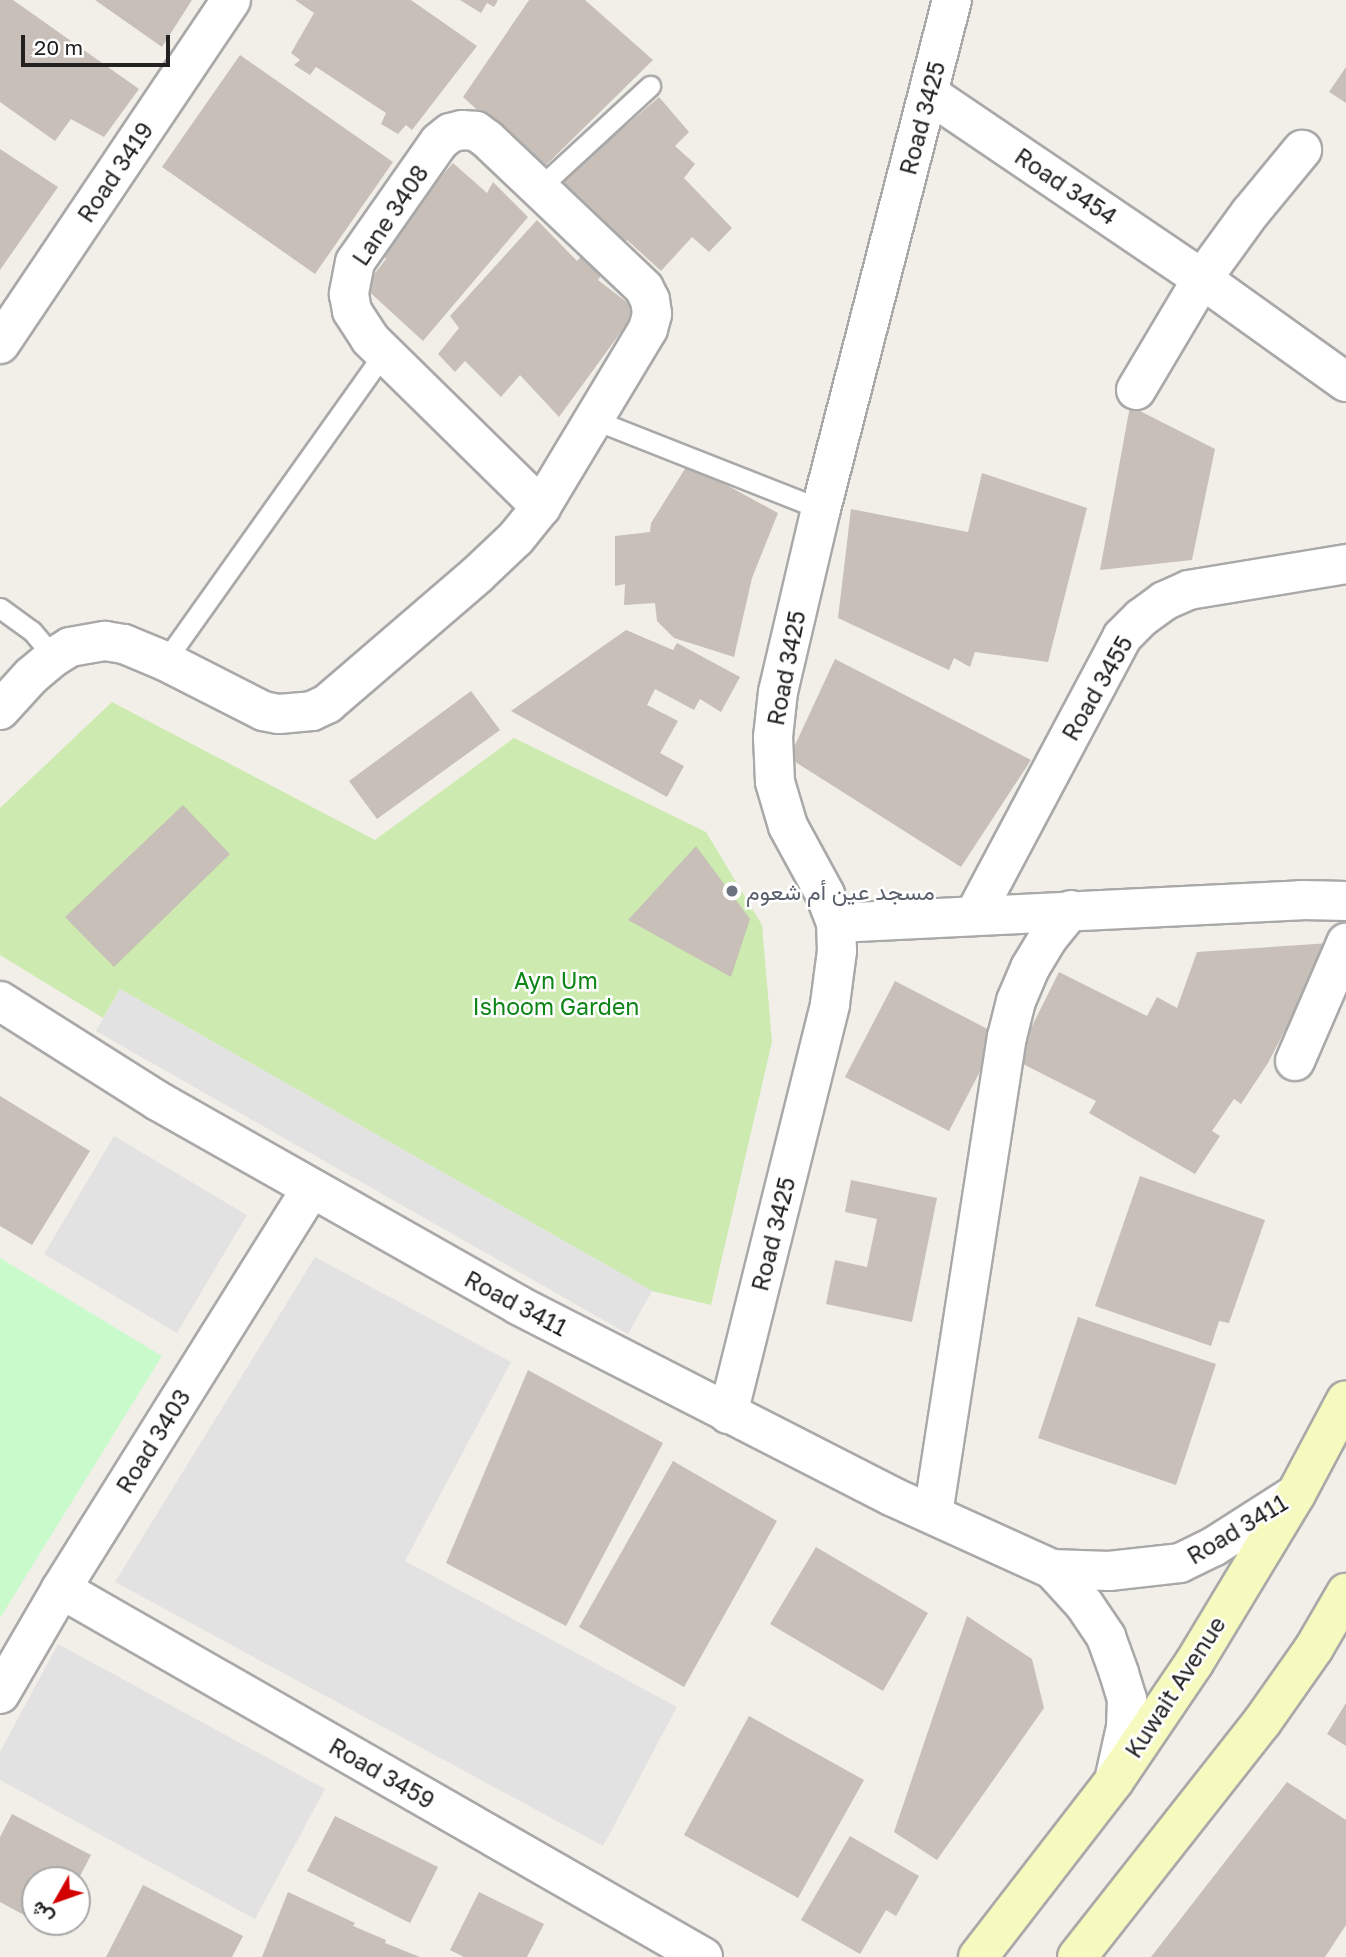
<!DOCTYPE html>
<html>
<head>
<meta charset="utf-8">
<style>
  body { margin:0 }
  #map { position:relative; width:1346px; height:1957px; overflow:hidden; background:#f2efe9; font-family:"Golos Text",Vazirmatn,sans-serif }
  div>[style] { position:absolute }
  .grass>* { inset:0; background:#cdebb0 }
  .park>* { inset:0; background:#c8facc }
  .parking>* { inset:0; background:#e2e2e2 }
  .building>* { inset:0; background:#c7bfb8 }
  .roads { filter:drop-shadow(2px 0 #a9a9a9) drop-shadow(-2px 0 #a9a9a9) drop-shadow(0 2px #a9a9a9) drop-shadow(0 -2px #a9a9a9) }
  .service>* { height:19px; margin:-9.5px; padding:0 9.5px; transform-origin:9.5px; border-radius:9.5px; background:#fff }
  .minor>* { height:38px; margin:-19px; padding:0 19px; transform-origin:19px; border-radius:19px; background:#fff }
  .secondary>* { height:38px; margin:-19px; padding:0 19px; transform-origin:19px; border-radius:19px; background:#f7fabf }
  .dots>* { width:19px; height:19px; translate:-50% -50%; box-sizing:border-box; border:4px solid #fff; border-radius:50% }
  span { translate:-50% -50%; white-space:nowrap; text-align:center; line-height:1.15; -webkit-text-stroke:5px #fff; paint-order:stroke }
  .street-label { font-size:23px; color:#222 }
  .worship-label { font-size:23px; color:#5b616d }
  .left { translate:0 -50%; text-align:left }
  .park-label { font-size:23px; color:#0c8416 }
  .north { position:absolute; left:21px; top:1866px; width:70px; height:70px; box-sizing:border-box; background:#fff; border:2px solid #a7a7a7; border-radius:50%; rotate:230deg; font-size:19px; font-weight:700; line-height:28px; text-align:center; color:#222 }
  .north::after { content:''; display:block; margin:auto; width:24px; height:32px; background:#d40000; clip-path:polygon(50% 0,100% 100%,50% 72%,0 100%) }
  .scale { position:absolute; left:21px; top:35px; width:149px; height:32px; box-sizing:border-box; border:4px solid #222; border-top:0; padding-left:9px; font-size:21px; line-height:24px; white-space:nowrap; color:#222; -webkit-text-stroke:5px #fff; paint-order:stroke }
</style>
</head>
<body>
<div id="map">
  <div class="grass">
    <div style="clip-path:polygon(112px 702px,375px 840px,514px 738px,706px 832px,762px 925px,772px 1042px,711px 1305px,652px 1291px,120px 989px,103px 1018px,0 955px,0 808px)"></div>
  </div>
  <div class="park">
    <div style="clip-path:polygon(0 1258px,162px 1356px,0 1618px)"></div>
  </div>
  <div class="parking">
    <div style="clip-path:polygon(120px 989px,652px 1291px,628px 1334px,96px 1031px)"></div>
    <div style="clip-path:polygon(114px 1136px,247px 1215px,177px 1333px,44px 1254px)"></div>
    <div style="clip-path:polygon(315px 1257px,511px 1362px,405px 1561px,677px 1707px,603px 1846px,115px 1582px)"></div>
    <div style="clip-path:polygon(58px 1644px,325px 1789px,255px 1919px,0 1780px,0 1752px)"></div>
  </div>
  <div class="building">
    <div style="clip-path:polygon(0 0,13px 0,139px 89px,104px 137px,71px 119px,55px 141px,0 102px)"></div>
    <div style="clip-path:polygon(95px 0,192px 0,162px 47px)"></div>
    <div style="clip-path:polygon(295px 0,411px 0,477px 46px,412px 130px,406px 125px,398px 134px,381px 124px,386px 113px,316px 67px,310px 75px,294px 65px,300px 60px,291px 53px,314px 13px)"></div>
    <div style="clip-path:polygon(460px 0,498px 0,494px 7px,487px 3px,481px 13px)"></div>
    <div style="clip-path:polygon(529px 0,585px 0,653px 60px,542px 169px,463px 97px)"></div>
    <div style="clip-path:polygon(240px 55px,393px 162px,315px 274px,162px 167px)"></div>
    <div style="clip-path:polygon(1346px 67px,1346px 103px,1329px 92px)"></div>
    <div style="clip-path:polygon(659px 97px,689px 132px,675px 146px,695px 164px,684px 178px,732px 228px,709px 252px,692px 237px,661px 271px,627px 240px,622px 245px,550px 191px)"></div>
    <div style="clip-path:polygon(0 149px,58px 187px,0 270px)"></div>
    <div style="clip-path:polygon(453px 163px,487px 193px,493px 182px,528px 217px,423px 341px,364px 287px,386px 259px,376px 250px)"></div>
    <div style="clip-path:polygon(537px 220px,577px 261px,588px 248px,607px 267px,598px 280px,637px 310px,559px 417px,520px 375px,501px 397px,465px 361px,455px 372px,438px 354px,459px 328px,450px 316px)"></div>
    <div style="clip-path:polygon(1130px 406px,1215px 449px,1192px 560px,1100px 570px)"></div>
    <div style="clip-path:polygon(688px 464px,778px 513px,752px 578px,734px 657px,674px 638px,657px 621px,655px 603px,624px 605px,625px 584px,615px 586px,615px 536px,650px 532px,651px 523px)"></div>
    <div style="clip-path:polygon(982px 473px,1087px 508px,1048px 662px,975px 652px,970px 667px,954px 658px,949px 670px,838px 618px,851px 509px,968px 532px)"></div>
    <div style="clip-path:polygon(626px 630px,673px 650px,677px 643px,740px 677px,721px 712px,700px 699px,694px 710px,655px 689px,647px 705px,678px 721px,660px 753px,684px 766px,667px 797px,511px 711px)"></div>
    <div style="clip-path:polygon(835px 659px,1031px 760px,961px 867px,789px 758px)"></div>
    <div style="clip-path:polygon(471px 691px,500px 730px,377px 819px,349px 781px)"></div>
    <div style="clip-path:polygon(183px 805px,230px 854px,114px 967px,65px 917px)"></div>
    <div style="clip-path:polygon(696px 846px,750px 919px,731px 977px,628px 920px)"></div>
    <div style="clip-path:polygon(1330px 943px,1268px 1063px,1241px 1104px,1234px 1099px,1212px 1131px,1220px 1136px,1195px 1174px,1089px 1113px,1096px 1101px,1015px 1060px,1059px 972px,1147px 1016px,1157px 997px,1177px 1008px,1197px 952px)"></div>
    <div style="clip-path:polygon(895px 981px,999px 1035px,949px 1131px,845px 1077px)"></div>
    <div style="clip-path:polygon(0 1096px,90px 1151px,32px 1245px,0 1226px)"></div>
    <div style="clip-path:polygon(1140px 1176px,1265px 1220px,1229px 1323px,1219px 1321px,1211px 1346px,1095px 1306px)"></div>
    <div style="clip-path:polygon(851px 1180px,937px 1198px,912px 1322px,826px 1304px,835px 1260px,867px 1267px,877px 1219px,845px 1212px)"></div>
    <div style="clip-path:polygon(1078px 1317px,1216px 1364px,1176px 1485px,1038px 1438px)"></div>
    <div style="clip-path:polygon(528px 1370px,663px 1443px,566px 1626px,446px 1563px)"></div>
    <div style="clip-path:polygon(673px 1461px,777px 1521px,684px 1687px,579px 1627px)"></div>
    <div style="clip-path:polygon(816px 1547px,928px 1613px,883px 1691px,770px 1624px)"></div>
    <div style="clip-path:polygon(967px 1616px,1032px 1659px,1044px 1708px,937px 1860px,894px 1832px)"></div>
    <div style="clip-path:polygon(1346px 1703px,1346px 1746px,1327px 1734px)"></div>
    <div style="clip-path:polygon(749px 1716px,864px 1780px,798px 1898px,684px 1835px)"></div>
    <div style="clip-path:polygon(1287px 1782px,1346px 1820px,1346px 1925px,1325px 1957px,1151px 1957px)"></div>
    <div style="clip-path:polygon(12px 1814px,91px 1855px,78px 1880px,35px 1880px,35px 1921px,0 1902px,0 1837px)"></div>
    <div style="clip-path:polygon(335px 1816px,438px 1867px,410px 1923px,307px 1871px)"></div>
    <div style="clip-path:polygon(850px 1836px,919px 1876px,896px 1916px,886px 1910px,860px 1954px,801px 1920px)"></div>
    <div style="clip-path:polygon(143px 1885px,243px 1936px,232px 1957px,106px 1957px)"></div>
    <div style="clip-path:polygon(288px 1892px,355px 1923px,353px 1926px,386px 1940px,385px 1943px,420px 1957px,262px 1957px)"></div>
    <div style="clip-path:polygon(479px 1892px,544px 1924px,527px 1957px,464px 1957px,450px 1950px)"></div>
    <div style="clip-path:polygon(36px 1922px,56px 1922px,52px 1931px)"></div>
  </div>
  <div class="roads">
    <div class="service">
      <div style="left:539px;top:188px;width:151px;rotate:-42.6deg"></div>
      <div style="left:595px;top:420px;width:243px;rotate:21.5deg"></div>
      <div style="left:0;top:608px;width:39px;rotate:36deg"></div>
      <div style="left:32px;top:631px;width:34px;rotate:50deg"></div>
      <div style="left:165px;top:661px;width:378px;rotate:-54.6deg"></div>
    </div>
    <div class="minor">
      <div style="left:929px;top:94px;width:330px;rotate:34.1deg"></div>
      <div style="left:1202px;top:279px;width:177px;rotate:35.6deg"></div>
      <div style="left:0;top:344px;width:414px;rotate:-56.1deg"></div>
      <div style="left:1136px;top:390px;width:129px;rotate:-59.3deg"></div>
      <div style="left:1202px;top:279px;width:82px;rotate:-54deg"></div>
      <div style="left:1250px;top:213px;width:82px;rotate:-50.5deg"></div>
      <div style="left:0;top:710px;width:46px;rotate:-47.6deg"></div>
      <div style="left:31px;top:676px;width:30px;rotate:-40deg"></div>
      <div style="left:54px;top:657px;width:19px;rotate:-32deg"></div>
      <div style="left:70px;top:647px;width:36px;rotate:-10deg"></div>
      <div style="left:105px;top:641px;width:19px;rotate:9deg"></div>
      <div style="left:124px;top:644px;width:44px;rotate:22.5deg"></div>
      <div style="left:165px;top:661px;width:110px;rotate:27deg"></div>
      <div style="left:263px;top:711px;width:16px;rotate:11deg"></div>
      <div style="left:279px;top:714px;width:33px;rotate:-5deg"></div>
      <div style="left:312px;top:711px;width:17px;rotate:-25deg"></div>
      <div style="left:327px;top:704px;width:199px;rotate:-40.7deg"></div>
      <div style="left:478px;top:574px;width:52px;rotate:-43.5deg"></div>
      <div style="left:516px;top:538px;width:40px;rotate:-51deg"></div>
      <div style="left:541px;top:507px;width:208px;rotate:-59deg"></div>
      <div style="left:648px;top:329px;width:16px;rotate:-75deg"></div>
      <div style="left:652px;top:314px;width:14px;rotate:-98deg"></div>
      <div style="left:650px;top:300px;width:13px;rotate:-117deg"></div>
      <div style="left:644px;top:288px;width:216px;rotate:-136.5deg"></div>
      <div style="left:487px;top:139px;width:14px;rotate:-144deg"></div>
      <div style="left:476px;top:131px;width:14px;rotate:-176deg"></div>
      <div style="left:462px;top:130px;width:12px;rotate:166deg"></div>
      <div style="left:450px;top:133px;width:14px;rotate:141deg"></div>
      <div style="left:439px;top:142px;width:146px;rotate:125deg"></div>
      <div style="left:355px;top:262px;width:33px;rotate:101deg"></div>
      <div style="left:349px;top:294px;width:17px;rotate:80deg"></div>
      <div style="left:352px;top:311px;width:33px;rotate:57deg"></div>
      <div style="left:370px;top:339px;width:240px;rotate:44.5deg"></div>
      <div style="left:975px;top:914px;width:314px;rotate:-62deg"></div>
      <div style="left:1122px;top:637px;width:27px;rotate:-45deg"></div>
      <div style="left:1141px;top:618px;width:29px;rotate:-36deg"></div>
      <div style="left:1164px;top:601px;width:27px;rotate:-24deg"></div>
      <div style="left:1189px;top:590px;width:159px;rotate:-9.4deg"></div>
      <div style="left:836px;top:923px;width:466px;rotate:-2.8deg"></div>
      <div style="left:1301px;top:900px;width:45px;rotate:1.3deg"></div>
      <div style="left:0;top:1001px;width:187px;rotate:32.3deg"></div>
      <div style="left:158px;top:1101px;width:414px;rotate:29.5deg"></div>
      <div style="left:518px;top:1305px;width:419px;rotate:27.1deg"></div>
      <div style="left:891px;top:1496px;width:177px;rotate:24.4deg"></div>
      <div style="left:1052px;top:1569px;width:57px;rotate:2deg"></div>
      <div style="left:1109px;top:1571px;width:71px;rotate:-6.4deg"></div>
      <div style="left:1180px;top:1563px;width:37px;rotate:-26deg"></div>
      <div style="left:1213px;top:1547px;width:98px;rotate:-32.6deg"></div>
      <div style="left:1295px;top:1061px;width:129px;rotate:-66.6deg"></div>
      <div style="left:728px;top:1414px;width:422px;rotate:-76deg"></div>
      <div style="left:830px;top:1004px;width:53px;rotate:-82.5deg"></div>
      <div style="left:837px;top:951px;width:28px;rotate:-92deg"></div>
      <div style="left:836px;top:923px;width:31px;rotate:-111deg"></div>
      <div style="left:825px;top:894px;width:77px;rotate:-118.6deg"></div>
      <div style="left:788px;top:826px;width:46px;rotate:-106.5deg"></div>
      <div style="left:775px;top:782px;width:45px;rotate:-92.5deg"></div>
      <div style="left:773px;top:737px;width:45px;rotate:-83.7deg"></div>
      <div style="left:778px;top:692px;width:188px;rotate:-76.8deg"></div>
      <div style="left:821px;top:509px;width:526px;rotate:-75.57deg"></div>
      <div style="left:933px;top:1514px;width:483px;rotate:-81.2deg"></div>
      <div style="left:1007px;top:1037px;width:37px;rotate:-76deg"></div>
      <div style="left:1016px;top:1001px;width:36px;rotate:-67deg"></div>
      <div style="left:1030px;top:968px;width:35px;rotate:-59deg"></div>
      <div style="left:1048px;top:938px;width:36px;rotate:-51deg"></div>
      <div style="left:1052px;top:1569px;width:47px;rotate:47.6deg"></div>
      <div style="left:1084px;top:1604px;width:40px;rotate:56deg"></div>
      <div style="left:1106px;top:1637px;width:38px;rotate:70deg"></div>
      <div style="left:1119px;top:1673px;width:27px;rotate:73deg"></div>
      <div style="left:1127px;top:1699px;width:28px;rotate:92deg"></div>
      <div style="left:1126px;top:1727px;width:55px;rotate:102.5deg"></div>
      <div style="left:61px;top:1589px;width:740px;rotate:29.82deg"></div>
      <div style="left:0;top:1694px;width:121px;rotate:-59.8deg"></div>
      <div style="left:61px;top:1589px;width:470px;rotate:-58deg"></div>
    </div>
    <div class="secondary">
      <div style="left:978px;top:1957px;width:222px;rotate:-52.3deg"></div>
      <div style="left:1114px;top:1781px;width:143px;rotate:-55.9deg"></div>
      <div style="left:1194px;top:1663px;width:197px;rotate:-58.9deg"></div>
      <div style="left:1296px;top:1494px;width:106px;rotate:-62deg"></div>
      <div style="left:1077px;top:1957px;width:299px;rotate:-51.8deg"></div>
      <div style="left:1262px;top:1722px;width:90px;rotate:-54.9deg"></div>
      <div style="left:1314px;top:1648px;width:64px;rotate:-59.8deg"></div>
    </div>
  </div>
  <div class="dots">
    <div style="left:732px;top:891px;background:#6b7280"></div>
  </div>
  <div class="street-label">
    <span style="left:922px;top:118px;rotate:-75deg">Road 3425</span>
    <span style="left:115px;top:172px;rotate:-56deg">Road 3419</span>
    <span style="left:1066px;top:186px;rotate:34deg">Road 3454</span>
    <span style="left:390px;top:215px;rotate:-56deg">Lane 3408</span>
    <span style="left:786px;top:668px;rotate:-79deg">Road 3425</span>
    <span style="left:1097px;top:688px;rotate:-60deg">Road 3455</span>
    <span style="left:773px;top:1234px;rotate:-76deg">Road 3425</span>
    <span style="left:516px;top:1303px;rotate:28deg">Road 3411</span>
    <span style="left:153px;top:1441px;rotate:-58deg">Road 3403</span>
    <span style="left:1237px;top:1529px;rotate:-31deg">Road 3411</span>
    <span style="left:1175px;top:1687px;rotate:-57deg">Kuwait Avenue</span>
    <span style="left:382px;top:1773px;rotate:30deg">Road 3459</span>
  </div>
  <div class="worship-label">
    <span class="left" style="left:746px;top:891px">مسجد عين أم شعوم</span>
  </div>
  <div class="park-label">
    <span style="left:556px;top:993px">Ayn Um<br>Ishoom Garden</span>
  </div>
  <div class="north">ش</div>
  <div class="scale">20 m</div>
</div>
</body>
</html>
